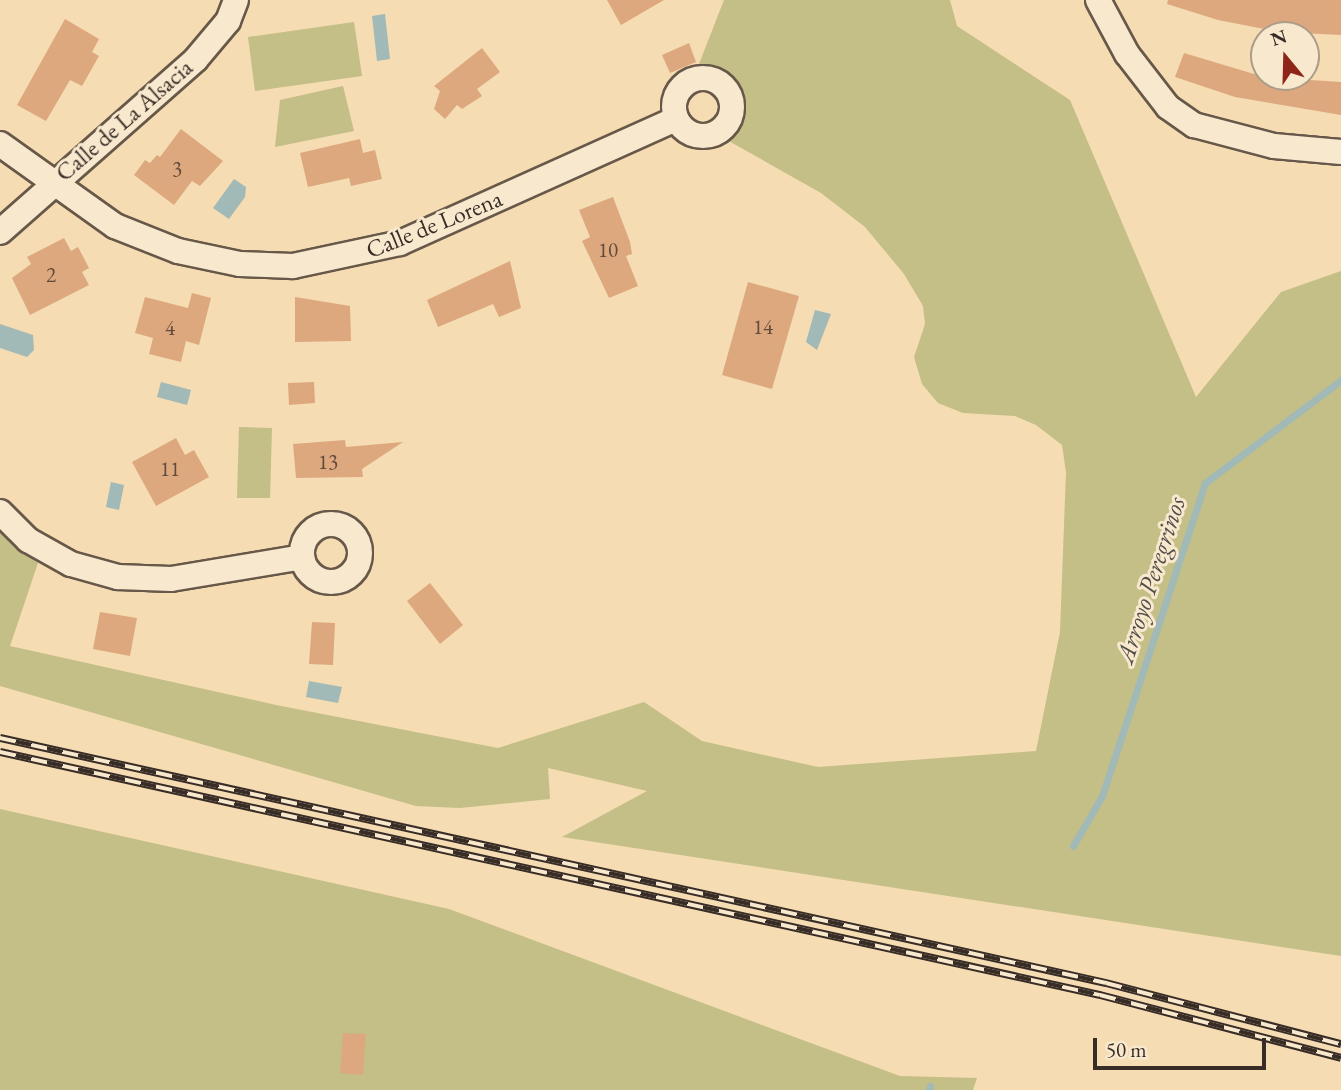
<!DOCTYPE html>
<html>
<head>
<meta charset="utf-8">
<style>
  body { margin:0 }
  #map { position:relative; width:1341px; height:1090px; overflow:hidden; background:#f5dcb2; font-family:"EB Garamond",serif }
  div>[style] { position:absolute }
  .green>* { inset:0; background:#c4be87 }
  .water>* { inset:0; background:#a1b9b7 }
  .stream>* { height:7px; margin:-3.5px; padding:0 3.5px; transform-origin:3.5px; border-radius:3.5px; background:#a1b9b7 }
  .building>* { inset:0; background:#dda87d }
  .roads { filter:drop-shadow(2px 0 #675849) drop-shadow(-2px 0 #675849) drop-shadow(0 2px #675849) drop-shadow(0 -2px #675849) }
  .minor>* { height:24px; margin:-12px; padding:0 12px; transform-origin:12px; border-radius:12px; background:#f8e8cd }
  .minor>.ring { margin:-12px; padding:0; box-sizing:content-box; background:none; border:24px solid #f8e8cd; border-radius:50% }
  .rail>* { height:8px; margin-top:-4px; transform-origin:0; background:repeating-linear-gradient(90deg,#f8e8cd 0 16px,#382c26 0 32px); box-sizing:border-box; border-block:2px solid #382c26 }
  span { translate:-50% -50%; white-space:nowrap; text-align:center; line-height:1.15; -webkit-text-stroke:6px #f8e8cd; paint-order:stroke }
  .number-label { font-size:21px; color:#614b3c }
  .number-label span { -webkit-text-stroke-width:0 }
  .street-label { font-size:24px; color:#382c26 }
  .water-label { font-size:26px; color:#524f4a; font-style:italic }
  .north { position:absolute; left:1250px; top:21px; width:70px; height:70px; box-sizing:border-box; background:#f8e8cd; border:2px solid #ab9d8a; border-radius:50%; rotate:341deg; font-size:19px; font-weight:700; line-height:28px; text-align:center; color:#382c26 }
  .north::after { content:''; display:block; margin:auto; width:24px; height:32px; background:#8f2418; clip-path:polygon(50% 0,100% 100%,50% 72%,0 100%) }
  .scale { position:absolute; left:1093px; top:1038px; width:173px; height:32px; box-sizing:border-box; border:4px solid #382c26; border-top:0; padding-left:9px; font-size:21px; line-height:24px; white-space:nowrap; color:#382c26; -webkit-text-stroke:5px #f8e8cd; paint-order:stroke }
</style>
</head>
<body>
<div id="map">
  <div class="green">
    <div style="clip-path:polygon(724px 0,950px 0,957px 26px,1070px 100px,1196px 397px,1281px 292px,1341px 271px,1341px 956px,562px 837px,647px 791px,548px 768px,550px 799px,460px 808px,416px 806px,0 686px,0 533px,38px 563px,10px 646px,276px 705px,498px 748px,644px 702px,702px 741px,818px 767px,1036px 751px,1060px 632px,1066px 472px,1062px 445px,1036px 425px,1015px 416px,963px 413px,938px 403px,922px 384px,914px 357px,925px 324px,923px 306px,904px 274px,865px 227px,821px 193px,727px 140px,744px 118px,743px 91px,726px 70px,699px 64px)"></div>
    <div style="clip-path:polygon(354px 22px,362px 76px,255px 91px,248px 37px)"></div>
    <div style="clip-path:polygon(343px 86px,354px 131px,275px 147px,280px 100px)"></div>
    <div style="clip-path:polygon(239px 427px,272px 428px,270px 498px,237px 498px)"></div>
    <div style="clip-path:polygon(0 809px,449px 909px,900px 1076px,977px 1078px,973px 1090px,0 1090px)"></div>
  </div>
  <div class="water">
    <div style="clip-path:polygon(385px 14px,390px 59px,377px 61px,372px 16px)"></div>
    <div style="clip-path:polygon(234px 179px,246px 187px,245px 197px,229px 219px,213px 208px)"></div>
    <div style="clip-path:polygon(815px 310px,831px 314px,817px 350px,806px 342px)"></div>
    <div style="clip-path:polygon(0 324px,33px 335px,34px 350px,27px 357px,0 348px)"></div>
    <div style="clip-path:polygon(161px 382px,191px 390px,187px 405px,157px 397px)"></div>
    <div style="clip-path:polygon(111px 482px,124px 485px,119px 510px,106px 507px)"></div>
    <div style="clip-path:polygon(309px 681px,342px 687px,338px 703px,306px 697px)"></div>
  </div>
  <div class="stream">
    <div style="left:1073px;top:846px;width:58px;rotate:-59.9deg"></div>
    <div style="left:1102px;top:796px;width:330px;rotate:-71.8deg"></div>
    <div style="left:1205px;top:483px;width:171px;rotate:-37.1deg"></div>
    <div style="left:929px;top:1090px;width:4px;rotate:-76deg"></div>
  </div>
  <div class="building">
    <div style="clip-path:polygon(607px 0,664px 0,621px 25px)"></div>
    <div style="clip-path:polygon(1168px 0,1341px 0,1341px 35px,1280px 32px,1218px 20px,1167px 4px)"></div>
    <div style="clip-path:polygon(65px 19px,99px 39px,92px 52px,99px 56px,82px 86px,70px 80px,46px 121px,17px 105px)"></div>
    <div style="clip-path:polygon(689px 43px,696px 62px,670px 73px,662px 55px)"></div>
    <div style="clip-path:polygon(482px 48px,500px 72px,477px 89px,482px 96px,462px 109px,457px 105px,445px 119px,434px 109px,440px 91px,434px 86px)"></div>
    <div style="clip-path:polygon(1184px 53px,1264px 77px,1341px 82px,1341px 115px,1235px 97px,1175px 77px)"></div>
    <div style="clip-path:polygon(181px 129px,223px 161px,200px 186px,192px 181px,174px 205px,134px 175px,145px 160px,150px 163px,157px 155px,160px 157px)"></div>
    <div style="clip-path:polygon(360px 139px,363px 153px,375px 150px,382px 179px,351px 186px,349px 178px,308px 187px,300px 153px)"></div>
    <div style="clip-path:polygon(613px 197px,630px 242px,632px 254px,626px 256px,638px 286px,609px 298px,582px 241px,590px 237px,579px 210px)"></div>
    <div style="clip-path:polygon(64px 238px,71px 251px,78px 247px,89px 268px,82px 272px,89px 285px,30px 315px,12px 278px,31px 264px,27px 257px)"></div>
    <div style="clip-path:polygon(510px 261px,521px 308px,499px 317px,493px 304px,438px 327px,427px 300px)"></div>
    <div style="clip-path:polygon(748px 282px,799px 296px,772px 389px,722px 375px)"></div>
    <div style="clip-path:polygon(192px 293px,211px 298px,199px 345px,186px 341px,181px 362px,149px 354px,153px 338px,135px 333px,145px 297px,188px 308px)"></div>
    <div style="clip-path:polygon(295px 297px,350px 306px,351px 341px,295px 342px)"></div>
    <div style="clip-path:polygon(314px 382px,315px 403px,289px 405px,288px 383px)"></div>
    <div style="clip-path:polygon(176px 438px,185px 455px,194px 450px,209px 477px,156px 506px,132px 462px)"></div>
    <div style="clip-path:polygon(345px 440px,346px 447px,403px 442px,362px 469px,363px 477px,296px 478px,293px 444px)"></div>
    <div style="clip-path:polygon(430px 583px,463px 625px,440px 644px,407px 601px)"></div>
    <div style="clip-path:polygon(100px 612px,137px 618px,130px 656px,93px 649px)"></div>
    <div style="clip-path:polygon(312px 622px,335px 623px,333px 665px,309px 664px)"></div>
    <div style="clip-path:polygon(343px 1033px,366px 1034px,363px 1075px,340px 1073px)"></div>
  </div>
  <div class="roads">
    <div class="minor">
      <div style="left:1098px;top:0;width:61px;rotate:61.8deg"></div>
      <div style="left:1127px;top:54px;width:67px;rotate:52.3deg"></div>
      <div style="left:1168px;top:107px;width:32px;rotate:35deg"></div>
      <div style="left:1194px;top:125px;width:83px;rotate:14.7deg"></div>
      <div style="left:1274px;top:146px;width:67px;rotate:5.1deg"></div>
      <div class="ring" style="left:674px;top:78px;width:34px;height:34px"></div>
      <div style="left:0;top:144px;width:141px;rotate:35.5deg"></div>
      <div style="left:115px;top:226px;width:68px;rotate:21.6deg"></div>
      <div style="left:178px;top:251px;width:63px;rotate:11.8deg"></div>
      <div style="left:240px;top:264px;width:53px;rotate:2.2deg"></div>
      <div style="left:293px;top:266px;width:109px;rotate:-12.1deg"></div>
      <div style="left:400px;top:243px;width:303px;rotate:-24.2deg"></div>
      <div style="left:0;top:232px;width:261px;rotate:-41.4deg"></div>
      <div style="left:196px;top:59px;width:50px;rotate:-49.9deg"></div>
      <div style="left:228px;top:21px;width:22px;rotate:-69deg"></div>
      <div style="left:0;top:512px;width:40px;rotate:45deg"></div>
      <div style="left:28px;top:540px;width:49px;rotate:29.2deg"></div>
      <div style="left:71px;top:564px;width:49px;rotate:15.5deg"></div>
      <div style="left:118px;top:577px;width:53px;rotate:2.2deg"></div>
      <div style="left:171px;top:579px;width:133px;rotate:-9.5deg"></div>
      <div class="ring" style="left:302px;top:524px;width:34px;height:34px"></div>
    </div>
  </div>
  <div class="rail">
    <div style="left:0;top:738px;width:1133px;rotate:12.49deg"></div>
    <div style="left:1106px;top:983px;width:243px;rotate:14.6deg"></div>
    <div style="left:0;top:752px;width:1127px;rotate:12.46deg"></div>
    <div style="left:1100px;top:995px;width:249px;rotate:14.6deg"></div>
  </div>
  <div class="number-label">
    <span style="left:177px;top:169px">3</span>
    <span style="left:608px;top:250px">10</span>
    <span style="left:51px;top:275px">2</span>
    <span style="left:763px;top:327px">14</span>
    <span style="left:170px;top:328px">4</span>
    <span style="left:328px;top:462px">13</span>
    <span style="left:170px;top:469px">11</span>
  </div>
  <div class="street-label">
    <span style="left:124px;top:120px;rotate:-41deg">Calle de La Alsacia</span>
    <span style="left:434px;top:224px;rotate:-22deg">Calle de Lorena</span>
  </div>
  <div class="water-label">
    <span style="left:1151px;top:580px;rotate:-72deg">Arroyo Peregrinos</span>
  </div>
  <div class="north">N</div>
  <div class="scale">50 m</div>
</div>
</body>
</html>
